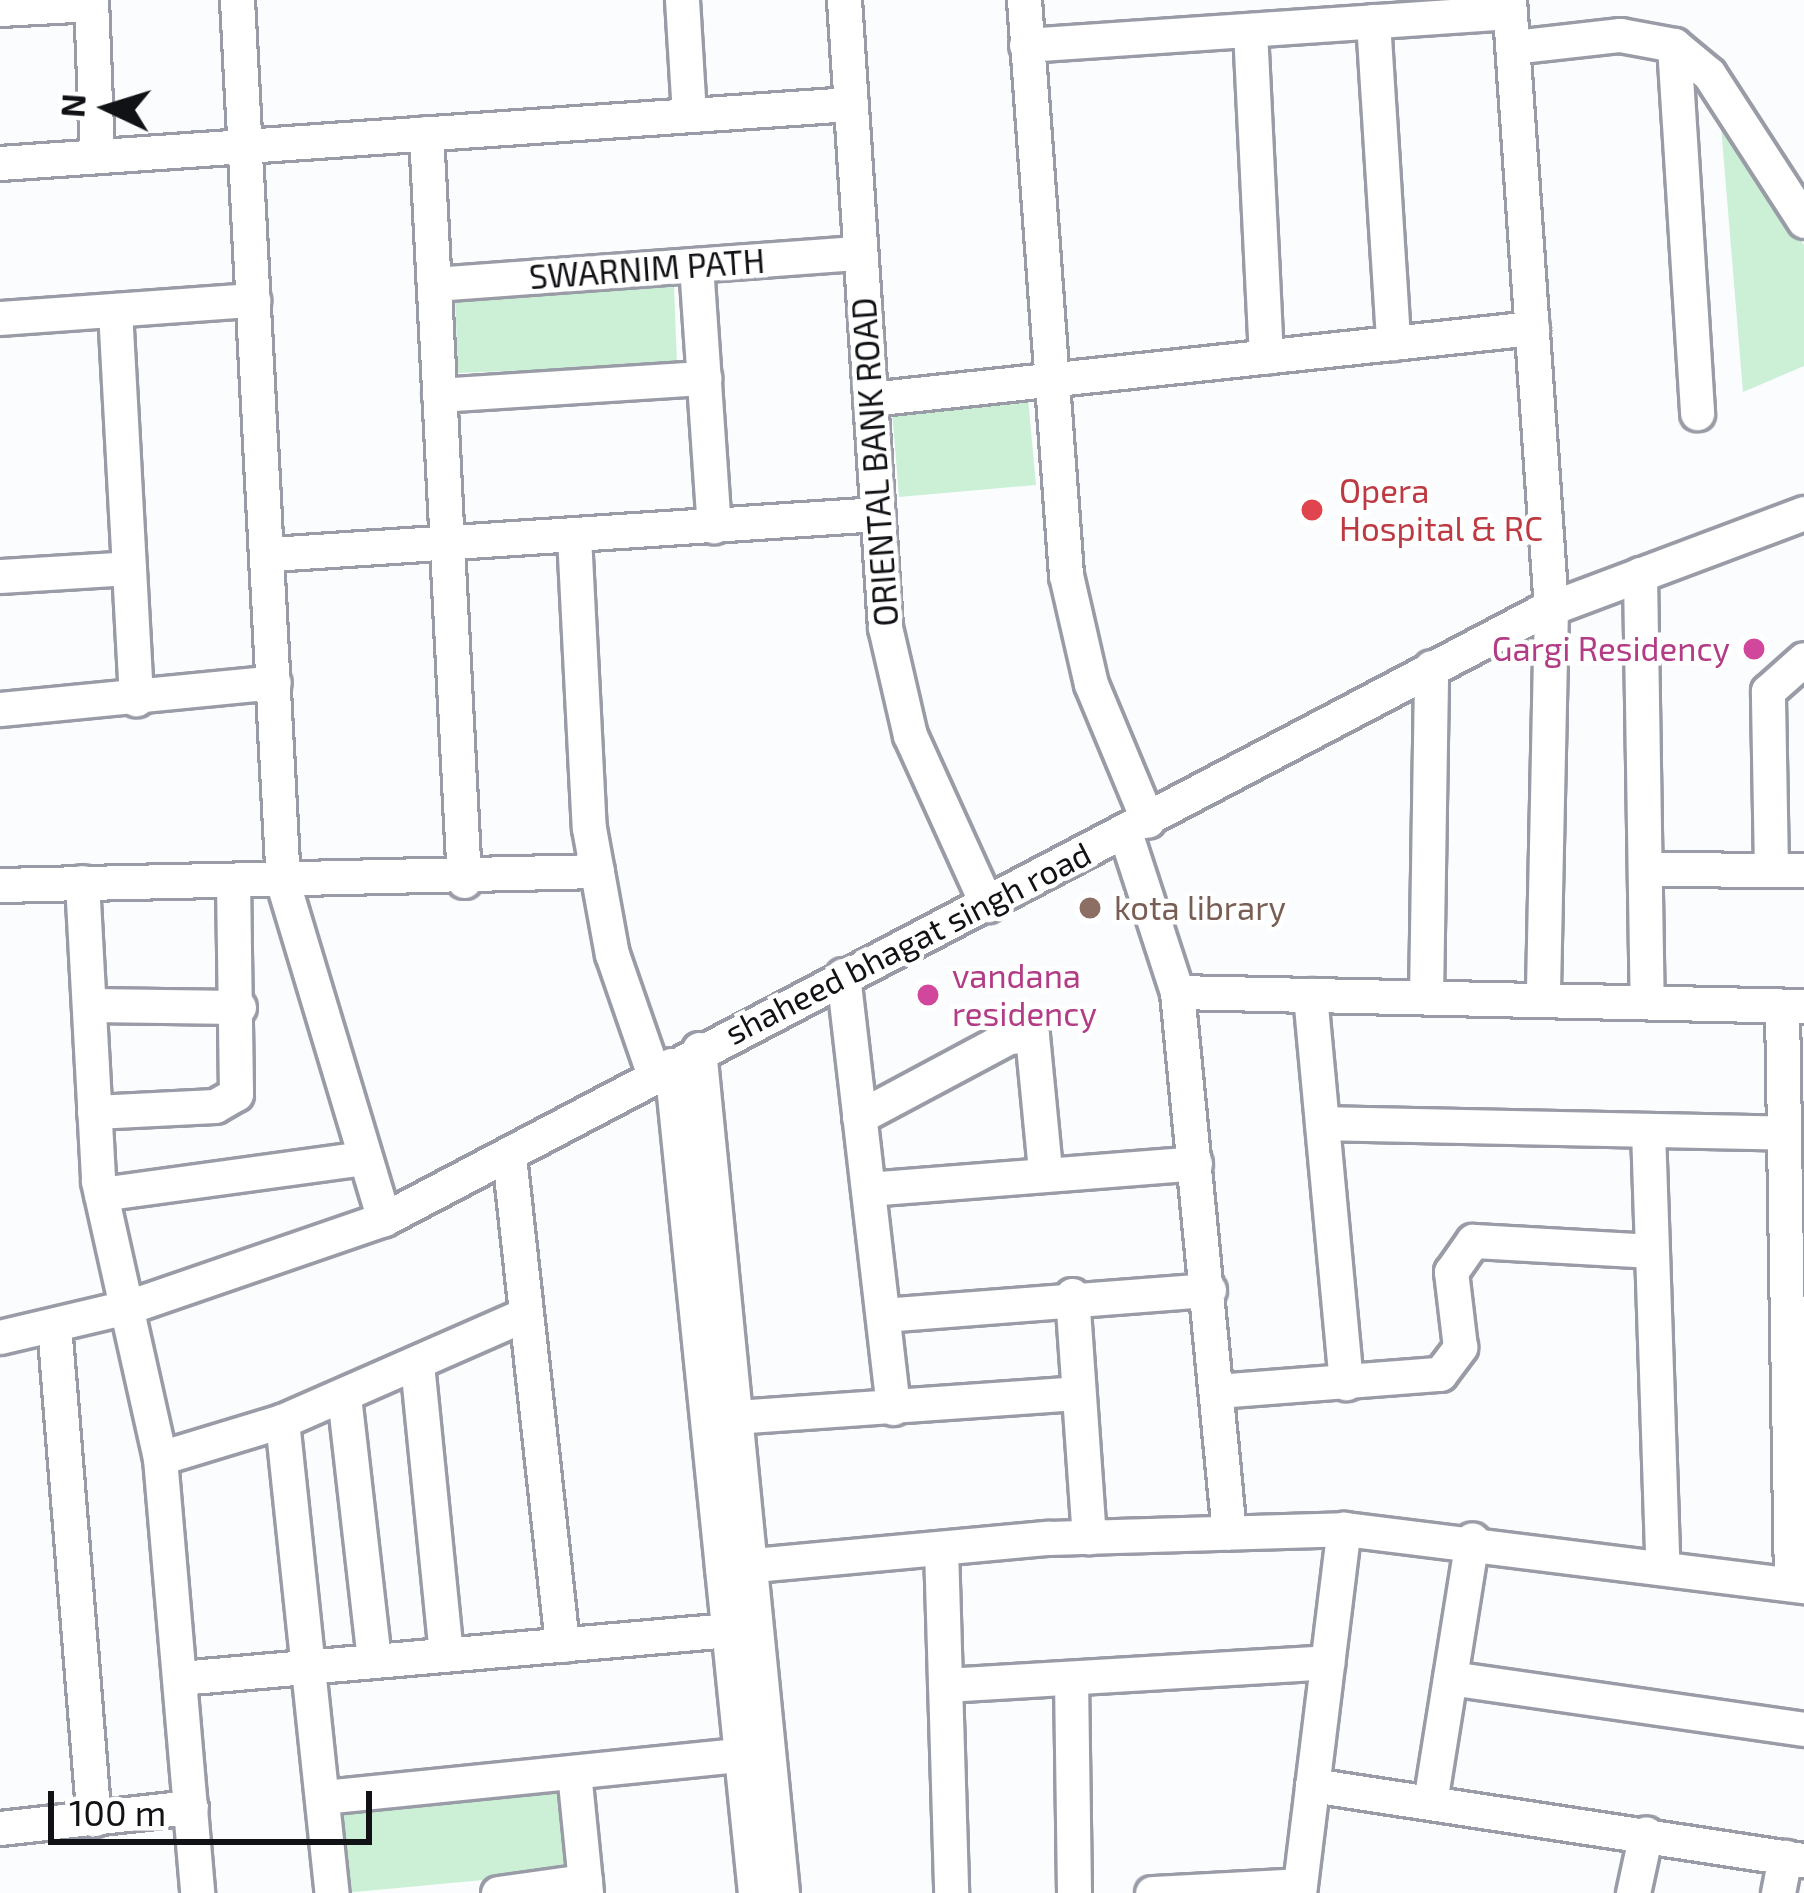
<!DOCTYPE html>
<html>
<head>
<meta charset="utf-8">
<style>
  body { margin:0 }
  #map { position:relative; width:1804px; height:1893px; overflow:hidden; background:#fbfcfe; font-family:"Exo 2",sans-serif }
  div>[style] { position:absolute }
  .green>* { inset:0; background:#cbf0d6 }
  .roads { filter:drop-shadow(3px 0 #999ca6) drop-shadow(-3px 0 #999ca6) drop-shadow(0 3px #999ca6) drop-shadow(0 -3px #999ca6) }
  .minor>* { height:33px; margin:-16.5px; padding:0 16.5px; transform-origin:16.5px; border-radius:16.5px; background:#fff }
  .dots>* { width:33px; height:33px; translate:-50% -50%; box-sizing:border-box; border:6px solid #fff; border-radius:50% }
  span { translate:-50% -50%; white-space:nowrap; text-align:center; line-height:1.15; -webkit-text-stroke:9px #fff; paint-order:stroke }
  .street-label { font-size:33px; color:#111215 }
  .health-label { font-size:33px; color:#be3a42 }
  .left { translate:0 -50%; text-align:left }
  .hotel-label { font-size:33px; color:#b23c85 }
  .right { translate:-100% -50%; text-align:right }
  .education-label { font-size:33px; color:#785e54 }
  .north { position:absolute; left:48px; top:48px; width:120px; height:120px; -webkit-text-stroke:9px #fff; paint-order:stroke; rotate:274deg; font-size:33px; font-weight:700; line-height:48px; text-align:center; color:#111215 }
  .north::after { content:''; display:block; margin:auto; width:42px; height:54px; background:#111215; clip-path:polygon(50% 0,100% 100%,50% 72%,0 100%) }
  .scale { position:absolute; left:48px; top:1791px; width:324px; height:54px; box-sizing:border-box; border:6px solid #111215; border-top:0; padding-left:15px; font-size:36px; line-height:42px; white-space:nowrap; color:#111215; -webkit-text-stroke:9px #fff; paint-order:stroke }
</style>
</head>
<body>
<div id="map">
  <div class="green">
    <div style="clip-path:polygon(1720px 114px,1804px 245px,1804px 366px,1743px 392px)"></div>
    <div style="clip-path:polygon(674px 287px,677px 364px,458px 373px,455px 296px)"></div>
    <div style="clip-path:polygon(1028px 398px,1036px 485px,899px 497px,892px 410px)"></div>
    <div style="clip-path:polygon(558px 1787px,570px 1872px,344px 1893px,335px 1809px)"></div>
  </div>
  <div class="roads">
    <div class="minor">
      <div style="left:91px;top:0;width:156px;rotate:87.8deg"></div>
      <div style="left:237px;top:0;width:884px;rotate:87.02deg"></div>
      <div style="left:283px;top:883px;width:351px;rotate:73.3deg"></div>
      <div style="left:682px;top:0;width:115px;rotate:86.5deg"></div>
      <div style="left:844px;top:0;width:628px;rotate:86.26deg"></div>
      <div style="left:885px;top:627px;width:111px;rotate:77deg"></div>
      <div style="left:910px;top:735px;width:187px;rotate:65.6deg"></div>
      <div style="left:1024px;top:0;width:577px;rotate:85.82deg"></div>
      <div style="left:1066px;top:575px;width:112px;rotate:77.1deg"></div>
      <div style="left:1091px;top:684px;width:148px;rotate:67.4deg"></div>
      <div style="left:1509px;top:0;width:609px;rotate:86.05deg"></div>
      <div style="left:1551px;top:608px;width:392px;rotate:91.2deg"></div>
      <div style="left:0;top:9px;width:91px;rotate:-3.1deg"></div>
      <div style="left:1373px;top:21px;width:323px;rotate:86.4deg"></div>
      <div style="left:1250px;top:30px;width:327px;rotate:87.2deg"></div>
      <div style="left:1026px;top:45px;width:485px;rotate:-3.9deg"></div>
      <div style="left:1674px;top:45px;width:369px;rotate:86.4deg"></div>
      <div style="left:1513px;top:47px;width:108px;rotate:-6.4deg"></div>
      <div style="left:1620px;top:35px;width:55px;rotate:10.5deg"></div>
      <div style="left:1674px;top:45px;width:45px;rotate:39.6deg"></div>
      <div style="left:1709px;top:74px;width:175px;rotate:57.1deg"></div>
      <div style="left:426px;top:133px;width:749px;rotate:87.09deg"></div>
      <div style="left:0;top:163px;width:853px;rotate:-3.97deg"></div>
      <div style="left:696px;top:265px;width:262px;rotate:86.1deg"></div>
      <div style="left:434px;top:284px;width:427px;rotate:-4.2deg"></div>
      <div style="left:115px;top:310px;width:390px;rotate:86.9deg"></div>
      <div style="left:0;top:318px;width:254px;rotate:-4.1deg"></div>
      <div style="left:439px;top:395px;width:266px;rotate:-3.7deg"></div>
      <div style="left:870px;top:399px;width:666px;rotate:-6.12deg"></div>
      <div style="left:574px;top:536px;width:292px;rotate:87.1deg"></div>
      <div style="left:589px;top:828px;width:128px;rotate:79.7deg"></div>
      <div style="left:612px;top:954px;width:128px;rotate:70.9deg"></div>
      <div style="left:271px;top:554px;width:608px;rotate:-3.77deg"></div>
      <div style="left:1640px;top:574px;width:426px;rotate:89.1deg"></div>
      <div style="left:0;top:576px;width:129px;rotate:-3.5deg"></div>
      <div style="left:0;top:709px;width:275px;rotate:-5.6deg"></div>
      <div style="left:1125px;top:832px;width:168px;rotate:72deg"></div>
      <div style="left:1177px;top:992px;width:543px;rotate:84.51deg"></div>
      <div style="left:1647px;top:869px;width:157px;rotate:0.4deg"></div>
      <div style="left:1771px;top:870px;width:179px;rotate:-91deg"></div>
      <div style="left:1768px;top:691px;width:48px;rotate:-41.6deg"></div>
      <div style="left:82px;top:882px;width:299px;rotate:86.9deg"></div>
      <div style="left:98px;top:1181px;width:284px;rotate:77.4deg"></div>
      <div style="left:160px;top:1458px;width:437px;rotate:85.1deg"></div>
      <div style="left:0;top:885px;width:597px;rotate:-1.34deg"></div>
      <div style="left:843px;top:975px;width:436px;rotate:83.4deg"></div>
      <div style="left:1177px;top:992px;width:627px;rotate:1.28deg"></div>
      <div style="left:1310px;top:995px;width:390px;rotate:84.7deg"></div>
      <div style="left:1426px;top:997px;width:330px;rotate:-89.1deg"></div>
      <div style="left:89px;top:1005px;width:150px;rotate:0.8deg"></div>
      <div style="left:1782px;top:1006px;width:578px;rotate:89.11deg"></div>
      <div style="left:699px;top:1049px;width:848px;rotate:84.38deg"></div>
      <div style="left:671px;top:1065px;width:832px;rotate:84.21deg"></div>
      <div style="left:94px;top:1112px;width:121px;rotate:-2.8deg"></div>
      <div style="left:215px;top:1106px;width:24px;rotate:-30deg"></div>
      <div style="left:236px;top:1094px;width:210px;rotate:-90.8deg"></div>
      <div style="left:859px;top:1117px;width:170px;rotate:-28.1deg"></div>
      <div style="left:1009px;top:1037px;width:23px;rotate:-5deg"></div>
      <div style="left:1032px;top:1035px;width:136px;rotate:84.5deg"></div>
      <div style="left:1322px;top:1123px;width:462px;rotate:1.2deg"></div>
      <div style="left:1648px;top:1130px;width:433px;rotate:88.1deg"></div>
      <div style="left:509px;top:1156px;width:492px;rotate:83.8deg"></div>
      <div style="left:868px;top:1189px;width:328px;rotate:-4.5deg"></div>
      <div style="left:101px;top:1194px;width:266px;rotate:-7.8deg"></div>
      <div style="left:1072px;top:1295px;width:243px;rotate:86deg"></div>
      <div style="left:883px;top:1315px;width:327px;rotate:-4.4deg"></div>
      <div style="left:54px;top:1325px;width:496px;rotate:85.4deg"></div>
      <div style="left:0;top:1337px;width:135px;rotate:-13.3deg"></div>
      <div style="left:131px;top:1306px;width:268px;rotate:-19deg"></div>
      <div style="left:384px;top:1219px;width:1303px;rotate:-27.71deg"></div>
      <div style="left:1538px;top:613px;width:284px;rotate:-20.6deg"></div>
      <div style="left:417px;top:1364px;width:290px;rotate:84.3deg"></div>
      <div style="left:1217px;top:1391px;width:224px;rotate:-4.4deg"></div>
      <div style="left:1440px;top:1374px;width:34px;rotate:-53deg"></div>
      <div style="left:1460px;top:1347px;width:76px;rotate:-96.8deg"></div>
      <div style="left:1451px;top:1272px;width:38px;rotate:-55deg"></div>
      <div style="left:1473px;top:1241px;width:177px;rotate:3.2deg"></div>
      <div style="left:344px;top:1396px;width:264px;rotate:83.5deg"></div>
      <div style="left:735px;top:1417px;width:344px;rotate:-4deg"></div>
      <div style="left:282px;top:1421px;width:475px;rotate:84deg"></div>
      <div style="left:160px;top:1458px;width:127px;rotate:-16.9deg"></div>
      <div style="left:282px;top:1421px;width:264px;rotate:-23.7deg"></div>
      <div style="left:941px;top:1548px;width:345px;rotate:88.3deg"></div>
      <div style="left:722px;top:1568px;width:327px;rotate:-5.3deg"></div>
      <div style="left:1048px;top:1538px;width:296px;rotate:-1.7deg"></div>
      <div style="left:1344px;top:1529px;width:464px;rotate:7.1deg"></div>
      <div style="left:180px;top:1678px;width:551px;rotate:-5deg"></div>
      <div style="left:1071px;top:1678px;width:215px;rotate:89.2deg"></div>
      <div style="left:1450px;top:1678px;width:358px;rotate:8.2deg"></div>
      <div style="left:945px;top:1685px;width:383px;rotate:-3.4deg"></div>
      <div style="left:574px;top:1772px;width:122px;rotate:84.3deg"></div>
      <div style="left:1312px;top:1785px;width:498px;rotate:8.7deg"></div>
      <div style="left:324px;top:1797px;width:419px;rotate:-5.8deg"></div>
      <div style="left:1430px;top:1802px;width:266px;rotate:-80.9deg"></div>
      <div style="left:0;top:1828px;width:192px;rotate:-6.3deg"></div>
      <div style="left:498px;top:1893px;width:88px;rotate:-7.9deg"></div>
      <div style="left:1152px;top:1893px;width:148px;rotate:-3.1deg"></div>
      <div style="left:1299px;top:1893px;width:367px;rotate:-83deg"></div>
      <div style="left:1633px;top:1893px;width:61px;rotate:-77.8deg"></div>
      <div style="left:1778px;top:1893px;width:37px;rotate:-79deg"></div>
    </div>
  </div>
  <div class="dots">
    <div style="left:1312px;top:510px;background:#e0444e"></div>
    <div style="left:1754px;top:649px;background:#d1479c"></div>
    <div style="left:1090px;top:908px;background:#8d6e63"></div>
    <div style="left:928px;top:995px;background:#d1479c"></div>
  </div>
  <div class="street-label">
    <span style="left:647px;top:269px;rotate:-4deg">SWARNIM PATH</span>
    <span style="left:875px;top:462px;rotate:-94deg">ORIENTAL BANK ROAD</span>
    <span style="left:908px;top:943px;rotate:-27deg">shaheed bhagat singh road</span>
  </div>
  <div class="health-label">
    <span class="left" style="left:1339px;top:510px">Opera<br>Hospital &amp; RC</span>
  </div>
  <div class="hotel-label">
    <span class="right" style="left:1730px;top:649px">Gargi Residency</span>
    <span class="left" style="left:952px;top:995px">vandana<br>residency</span>
  </div>
  <div class="education-label">
    <span class="left" style="left:1114px;top:908px">kota library</span>
  </div>
  <div class="north">N</div>
  <div class="scale">100 m</div>
</div>
</body>
</html>
